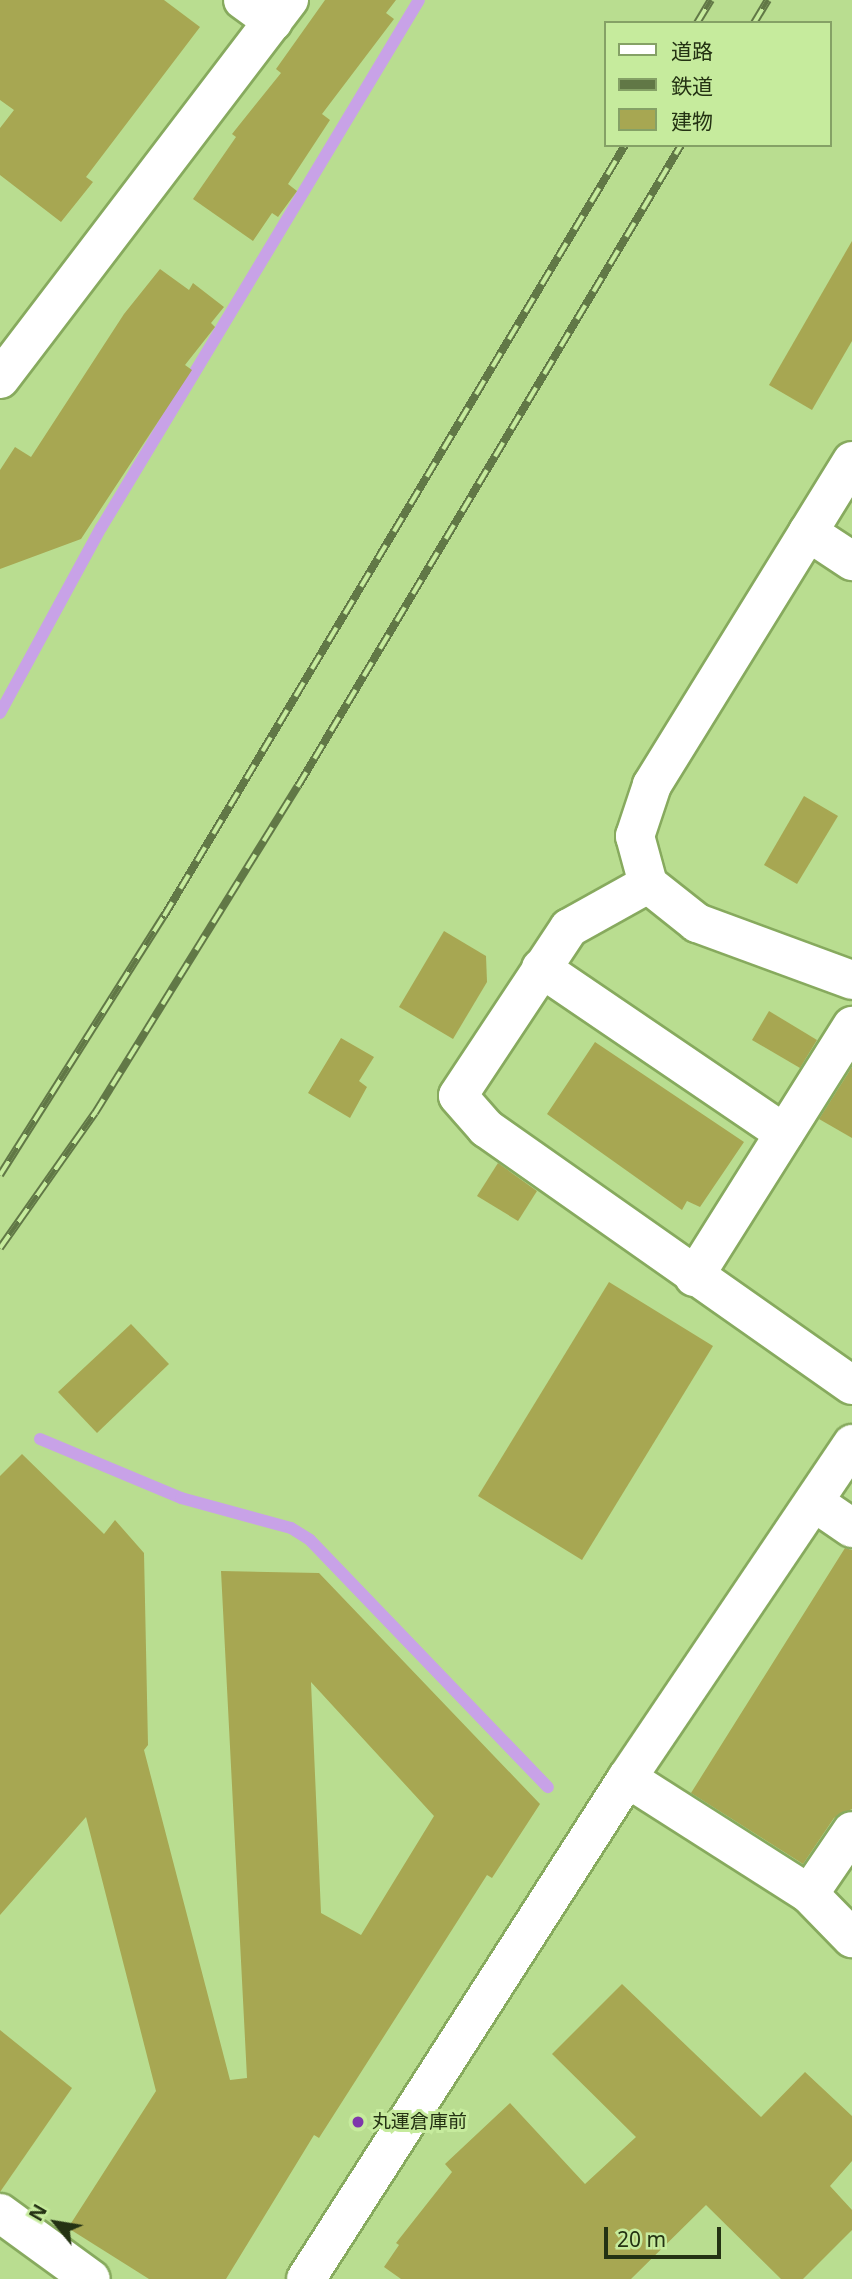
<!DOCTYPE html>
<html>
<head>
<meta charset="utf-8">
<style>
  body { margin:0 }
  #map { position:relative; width:852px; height:2279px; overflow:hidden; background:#b9dd90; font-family:"Noto Sans","Noto Sans JP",sans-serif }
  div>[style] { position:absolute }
  .stream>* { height:12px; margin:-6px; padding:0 6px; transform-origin:6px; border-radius:6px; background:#c8a2e7 }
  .building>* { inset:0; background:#a7a752 }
  .roads { filter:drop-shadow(2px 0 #87aa5e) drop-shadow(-2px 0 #87aa5e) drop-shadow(0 2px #87aa5e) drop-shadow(0 -2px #87aa5e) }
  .minor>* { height:38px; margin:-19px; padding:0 19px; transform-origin:19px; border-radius:19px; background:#fff }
  .rail>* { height:8px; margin-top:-4px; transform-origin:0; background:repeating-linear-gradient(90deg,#c6eb9d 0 16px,#617846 0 32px); box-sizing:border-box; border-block:2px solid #617846 }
  .dots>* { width:19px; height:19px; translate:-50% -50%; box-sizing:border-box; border:4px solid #c6eb9d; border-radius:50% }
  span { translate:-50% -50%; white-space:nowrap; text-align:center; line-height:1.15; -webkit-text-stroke:6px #c6eb9d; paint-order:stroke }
  .poi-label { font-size:19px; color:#243213 }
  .left { translate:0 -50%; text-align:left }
  .legend { position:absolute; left:604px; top:21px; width:228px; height:126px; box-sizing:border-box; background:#c6eb9d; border:2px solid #85a166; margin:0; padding:9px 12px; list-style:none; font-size:21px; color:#243213 }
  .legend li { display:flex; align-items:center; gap:14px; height:35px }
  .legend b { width:35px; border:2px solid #85a166 }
  .north { position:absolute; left:21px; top:2188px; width:70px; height:70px; -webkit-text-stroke:5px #c6eb9d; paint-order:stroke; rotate:300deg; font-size:19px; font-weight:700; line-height:28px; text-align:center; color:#243213 }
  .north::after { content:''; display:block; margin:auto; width:24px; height:32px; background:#243213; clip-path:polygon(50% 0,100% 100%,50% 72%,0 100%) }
  .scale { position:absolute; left:604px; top:2227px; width:117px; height:32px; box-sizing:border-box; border:4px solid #243213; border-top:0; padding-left:9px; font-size:21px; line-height:24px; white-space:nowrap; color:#243213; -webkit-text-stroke:5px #c6eb9d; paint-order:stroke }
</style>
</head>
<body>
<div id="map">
  <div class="stream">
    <div style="left:0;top:713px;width:211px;rotate:-61.4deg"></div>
    <div style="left:101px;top:528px;width:616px;rotate:-58.94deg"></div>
    <div style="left:40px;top:1439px;width:153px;rotate:22.7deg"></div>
    <div style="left:181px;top:1498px;width:114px;rotate:15.3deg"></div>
    <div style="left:291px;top:1528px;width:22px;rotate:32deg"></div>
    <div style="left:310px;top:1540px;width:343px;rotate:46.1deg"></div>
  </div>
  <div class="building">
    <div style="clip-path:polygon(0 0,164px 0,200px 27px,86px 177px,93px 182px,61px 222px,0 175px,0 128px,14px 110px,0 100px)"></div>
    <div style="clip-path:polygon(325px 0,396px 0,386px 13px,394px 19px,322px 114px,330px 120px,288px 184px,297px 191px,278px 217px,272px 213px,253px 241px,193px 199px,236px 137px,232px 134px,281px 73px,276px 69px)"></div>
    <div style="clip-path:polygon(852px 241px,852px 341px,812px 410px,769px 385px)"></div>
    <div style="clip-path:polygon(160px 269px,189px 290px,193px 283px,224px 307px,211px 323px,215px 327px,185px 365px,192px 370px,81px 539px,0 569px,0 470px,15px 447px,31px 457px,124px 314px)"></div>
    <div style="clip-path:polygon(804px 796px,838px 816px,797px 884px,764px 865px)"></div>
    <div style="clip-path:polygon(444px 931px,486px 956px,487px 982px,453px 1039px,399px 1007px)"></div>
    <div style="clip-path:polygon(769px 1011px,817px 1040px,800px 1068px,752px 1040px)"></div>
    <div style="clip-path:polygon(341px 1038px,374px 1057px,359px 1081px,367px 1087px,350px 1118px,308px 1093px)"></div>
    <div style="clip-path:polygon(595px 1042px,744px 1142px,700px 1207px,687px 1201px,682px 1210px,547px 1114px)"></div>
    <div style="clip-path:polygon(852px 1067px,852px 1138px,819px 1119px)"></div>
    <div style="clip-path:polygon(498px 1163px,537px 1191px,518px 1221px,477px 1196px)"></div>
    <div style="clip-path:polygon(609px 1282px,713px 1346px,582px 1560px,478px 1496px)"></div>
    <div style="clip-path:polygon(131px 1324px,169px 1364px,97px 1433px,58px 1392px)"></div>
    <div style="clip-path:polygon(evenodd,22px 1454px,104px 1534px,115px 1520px,144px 1553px,148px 1745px,144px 1750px,230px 2080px,247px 2078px,221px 1571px,319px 1573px,540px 1804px,492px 1878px,487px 1875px,319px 2138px,314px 2135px,226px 2279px,149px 2279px,68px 2228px,156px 2091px,86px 1817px,0 1915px,0 1476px,22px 1454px,311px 1682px,434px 1816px,361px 1935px,321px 1913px,311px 1682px)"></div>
    <div style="clip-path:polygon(845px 1548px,852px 1550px,852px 1809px,834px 1818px,803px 1864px,691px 1793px)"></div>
    <div style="clip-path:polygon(622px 1984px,761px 2117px,805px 2072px,852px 2116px,852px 2161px,830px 2186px,852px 2210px,852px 2230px,803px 2279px,781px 2279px,706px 2205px,631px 2279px,401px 2279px,384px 2267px,399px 2245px,396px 2243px,452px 2172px,445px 2164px,510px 2103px,585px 2184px,636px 2137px,552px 2054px)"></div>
    <div style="clip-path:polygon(0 2030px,72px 2088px,0 2192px)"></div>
  </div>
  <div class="roads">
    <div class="minor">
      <div style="left:243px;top:0;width:37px;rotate:36deg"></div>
      <div style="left:0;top:379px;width:477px;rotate:-52.7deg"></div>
      <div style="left:852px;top:461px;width:381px;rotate:121.7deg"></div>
      <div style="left:652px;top:785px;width:54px;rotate:108.4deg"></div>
      <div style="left:635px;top:836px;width:50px;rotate:74.8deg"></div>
      <div style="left:648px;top:884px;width:63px;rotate:38.5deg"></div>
      <div style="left:697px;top:923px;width:165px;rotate:20.2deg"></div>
      <div style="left:808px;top:532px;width:53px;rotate:33.4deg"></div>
      <div style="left:648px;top:884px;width:90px;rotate:150.9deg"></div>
      <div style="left:569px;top:928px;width:201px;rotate:123.5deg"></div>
      <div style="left:458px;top:1096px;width:43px;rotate:48.8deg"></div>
      <div style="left:486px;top:1128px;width:447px;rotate:35.1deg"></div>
      <div style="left:541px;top:968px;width:294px;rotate:34.2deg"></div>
      <div style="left:694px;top:1277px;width:297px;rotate:-57.8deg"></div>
      <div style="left:814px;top:1502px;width:46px;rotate:34.4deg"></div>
      <div style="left:627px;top:1778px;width:216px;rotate:32.5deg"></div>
      <div style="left:809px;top:1894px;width:62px;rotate:45.7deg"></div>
      <div style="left:809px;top:1894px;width:76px;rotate:-55.7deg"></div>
      <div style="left:0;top:2213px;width:112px;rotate:36deg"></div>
      <div style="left:306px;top:2279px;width:595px;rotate:-57.35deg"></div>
      <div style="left:627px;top:1778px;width:403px;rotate:-56deg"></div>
    </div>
  </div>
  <div class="rail">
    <div style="left:697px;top:23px;width:27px;rotate:-59deg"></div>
    <div style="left:754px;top:23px;width:27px;rotate:-59deg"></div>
    <div style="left:0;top:1175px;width:307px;rotate:-57.7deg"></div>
    <div style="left:164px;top:916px;width:898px;rotate:-59.12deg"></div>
    <div style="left:0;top:1248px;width:165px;rotate:-54.9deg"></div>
    <div style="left:95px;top:1113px;width:385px;rotate:-58.2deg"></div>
    <div style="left:298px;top:786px;width:747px;rotate:-59.14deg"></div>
  </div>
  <div class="dots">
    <div style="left:358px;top:2122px;background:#7e38ab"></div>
  </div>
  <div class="poi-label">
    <span class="left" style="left:372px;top:2122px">丸運倉庫前</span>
  </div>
  <ul class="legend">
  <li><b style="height:9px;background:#fff"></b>道路</li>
  <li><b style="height:9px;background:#617846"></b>鉄道</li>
  <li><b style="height:19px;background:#a7a752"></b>建物</li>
  </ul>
  <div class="north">N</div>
  <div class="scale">20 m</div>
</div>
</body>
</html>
